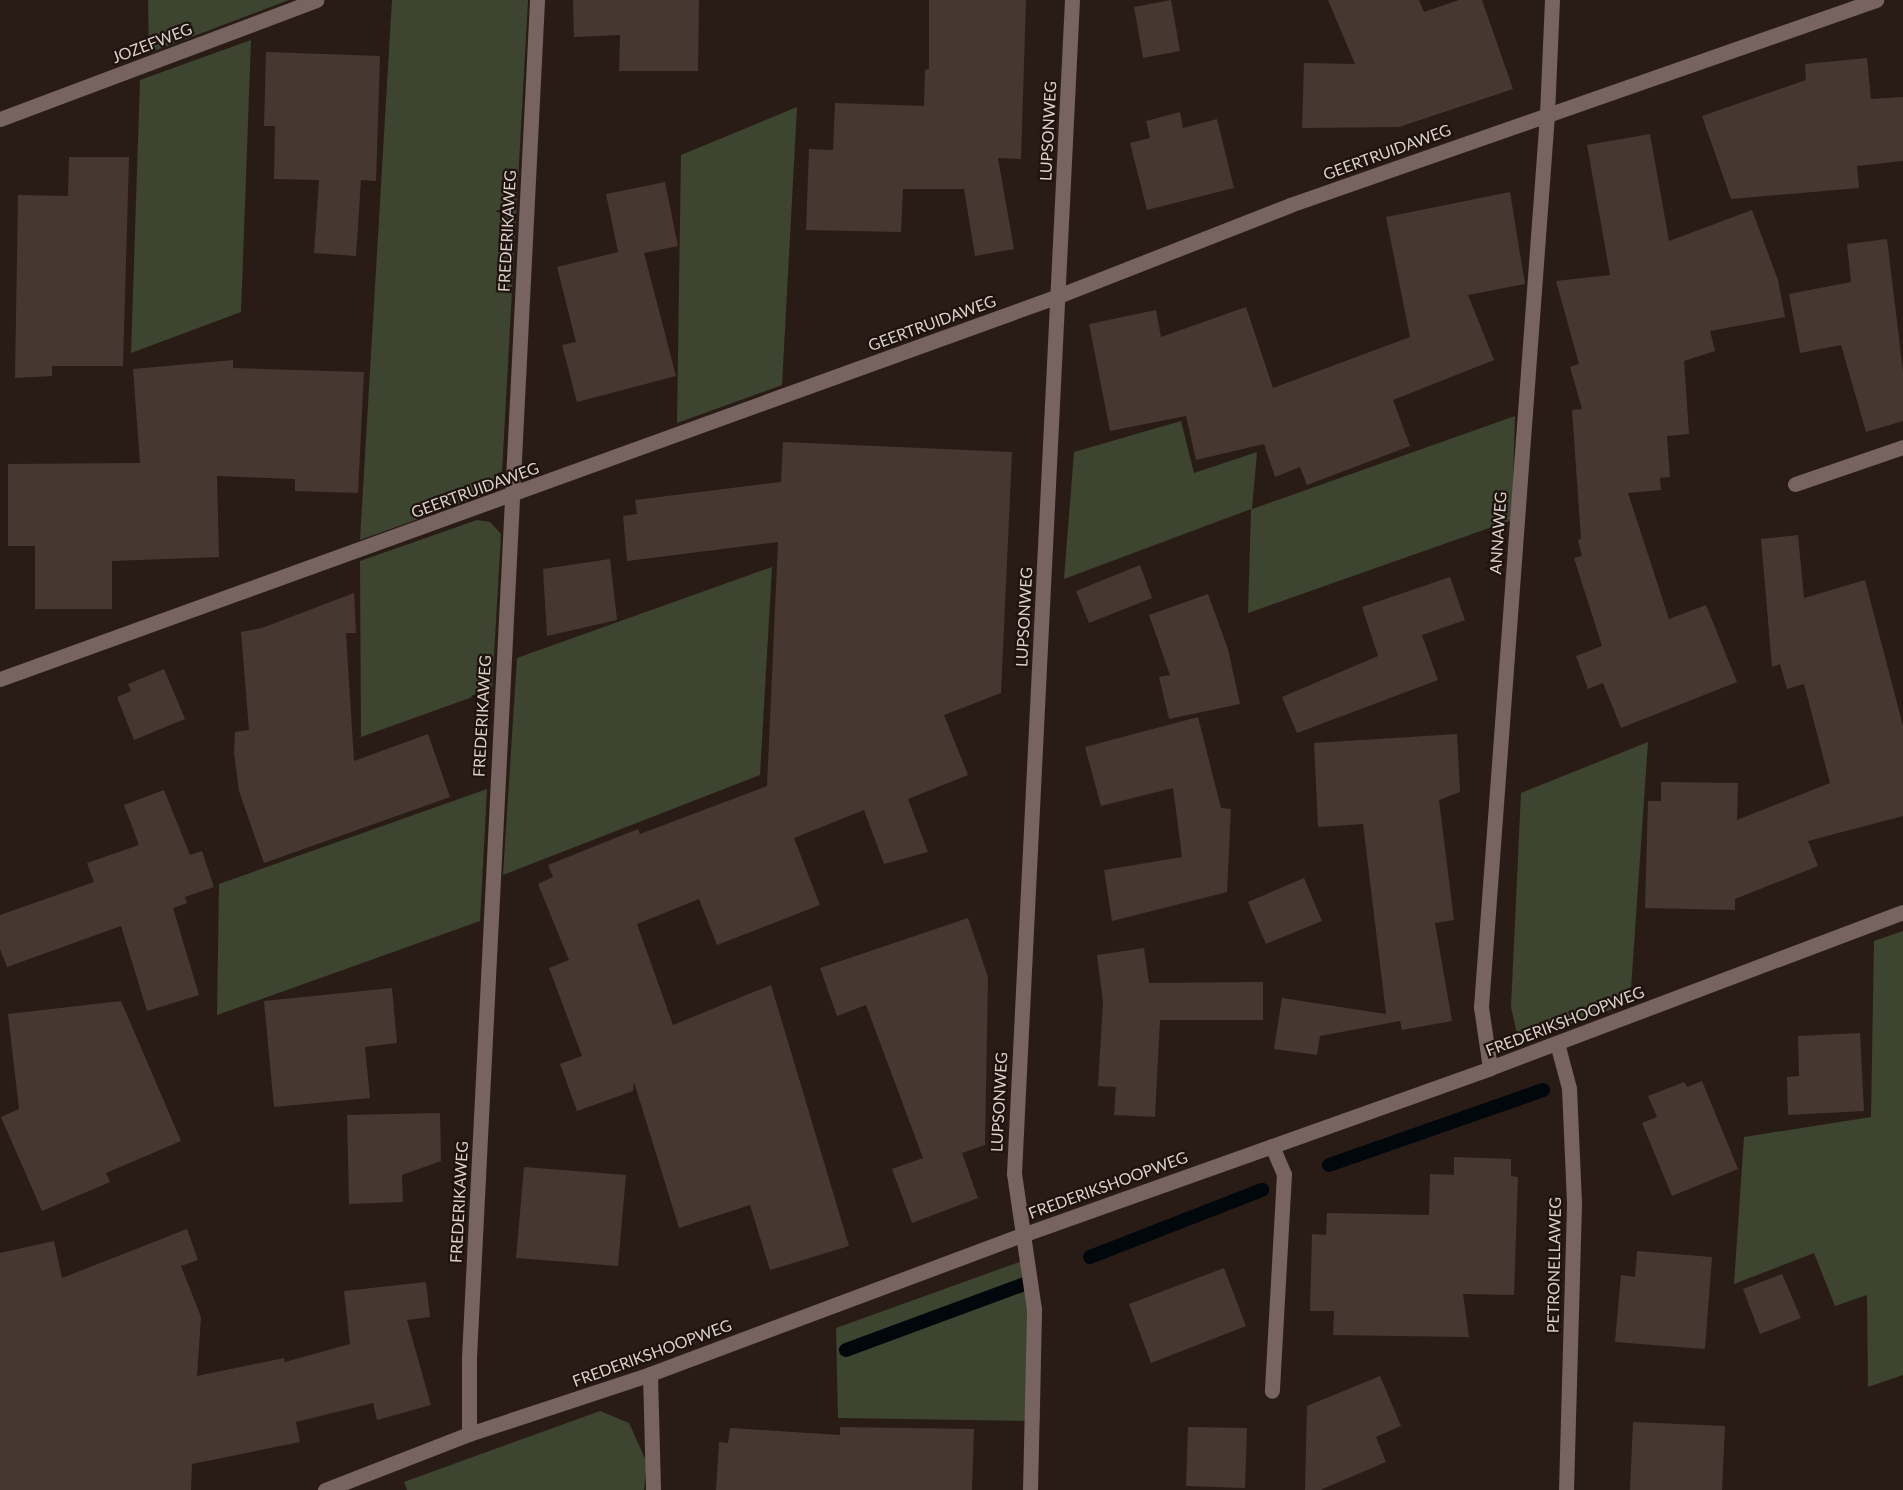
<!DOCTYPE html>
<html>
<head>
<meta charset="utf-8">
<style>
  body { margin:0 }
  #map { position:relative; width:1903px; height:1490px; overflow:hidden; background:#291c16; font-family:Lato,sans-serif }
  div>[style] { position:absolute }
  .green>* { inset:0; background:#3d4530 }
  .stream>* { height:14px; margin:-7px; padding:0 7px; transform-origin:7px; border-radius:7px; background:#00080b }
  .building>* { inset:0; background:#463731 }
  .minor>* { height:15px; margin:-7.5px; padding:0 7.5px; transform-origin:7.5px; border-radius:7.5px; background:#77635f }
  span { translate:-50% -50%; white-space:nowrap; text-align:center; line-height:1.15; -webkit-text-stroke:4.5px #1f130d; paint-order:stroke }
  .street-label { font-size:16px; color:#dad1cd }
</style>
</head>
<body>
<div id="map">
  <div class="green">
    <div style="clip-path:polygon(148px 0,289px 0,149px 53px)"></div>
    <div style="clip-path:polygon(392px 0,528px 0,502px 472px,498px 487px,487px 494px,360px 540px)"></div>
    <div style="clip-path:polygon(251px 40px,241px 312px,131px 353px,140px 80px)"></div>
    <div style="clip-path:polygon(797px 107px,782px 385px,677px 423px,681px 155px)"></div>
    <div style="clip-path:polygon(1515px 416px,1512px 520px,1248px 613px,1251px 509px,1064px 579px,1074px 452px,1181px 421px,1194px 473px,1257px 452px,1252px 509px)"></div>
    <div style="clip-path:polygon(477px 520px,490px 522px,501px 534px,492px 690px,361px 737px,360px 561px)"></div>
    <div style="clip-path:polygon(772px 567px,760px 775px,503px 875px,517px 658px)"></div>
    <div style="clip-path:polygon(1648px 742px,1630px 1003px,1524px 1040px,1517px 1034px,1511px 1007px,1521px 793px)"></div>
    <div style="clip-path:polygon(487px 789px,480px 921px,217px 1015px,219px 884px)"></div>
    <div style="clip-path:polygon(1903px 931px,1903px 1375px,1868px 1387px,1867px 1295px,1835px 1306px,1814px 1253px,1734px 1284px,1744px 1137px,1871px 1117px,1874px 941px)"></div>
    <div style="clip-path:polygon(1025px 1260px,1041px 1307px,1040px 1421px,838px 1418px,836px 1328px)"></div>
    <div style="clip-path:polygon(600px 1411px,629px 1423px,647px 1463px,644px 1490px,407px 1490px,404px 1482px)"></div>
  </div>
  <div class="stream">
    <div style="left:1329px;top:1165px;width:227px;rotate:-19.3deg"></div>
    <div style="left:1090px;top:1257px;width:185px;rotate:-21.3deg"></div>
    <div style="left:846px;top:1350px;width:190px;rotate:-20.3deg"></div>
  </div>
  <div class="building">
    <div style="clip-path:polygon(573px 0,699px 0,698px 71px,619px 71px,620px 35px,574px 37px)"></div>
    <div style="clip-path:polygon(929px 0,1026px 0,1021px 159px,998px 158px,1014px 249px,975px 256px,964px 189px,903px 189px,901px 232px,806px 230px,809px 149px,833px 150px,835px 103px,924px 106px,925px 70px,929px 69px)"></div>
    <div style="clip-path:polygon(1171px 0,1180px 51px,1143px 58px,1134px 7px)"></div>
    <div style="clip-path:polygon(1328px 0,1419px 0,1424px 12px,1459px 0,1482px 0,1513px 89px,1399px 127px,1302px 128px,1304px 63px,1355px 64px)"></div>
    <div style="clip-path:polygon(266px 52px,380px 56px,376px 181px,361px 180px,356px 256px,314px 253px,319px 180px,274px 179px,275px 126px,264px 126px)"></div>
    <div style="clip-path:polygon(1867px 58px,1871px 99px,1903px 97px,1903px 161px,1857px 166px,1859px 188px,1731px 199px,1702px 116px,1806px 80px,1805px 64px)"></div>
    <div style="clip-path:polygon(1180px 112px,1183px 128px,1217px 119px,1234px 188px,1147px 210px,1130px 143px,1150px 138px,1146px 121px)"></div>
    <div style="clip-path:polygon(1650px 134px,1669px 241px,1752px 210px,1778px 280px,1785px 317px,1710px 331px,1715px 351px,1684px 361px,1689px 434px,1667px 436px,1670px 477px,1660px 478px,1661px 490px,1628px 493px,1669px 619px,1706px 605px,1737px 682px,1621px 728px,1603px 683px,1588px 689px,1576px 656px,1602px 646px,1574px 558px,1582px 556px,1578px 540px,1581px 539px,1572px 410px,1582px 409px,1570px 367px,1579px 364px,1556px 281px,1610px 275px,1587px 145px)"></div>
    <div style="clip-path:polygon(69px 157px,129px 157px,123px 366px,52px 366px,52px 376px,15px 378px,18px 195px,68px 196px)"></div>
    <div style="clip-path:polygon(665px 182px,678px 246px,644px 253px,676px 376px,577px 402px,562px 345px,576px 342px,557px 267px,618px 252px,606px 194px)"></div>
    <div style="clip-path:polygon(1510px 192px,1525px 284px,1468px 295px,1494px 360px,1393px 400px,1410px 446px,1307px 485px,1300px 467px,1275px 477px,1264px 444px,1196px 460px,1186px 416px,1110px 431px,1089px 324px,1156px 310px,1161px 337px,1246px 307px,1273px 388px,1410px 337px,1386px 217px)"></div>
    <div style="clip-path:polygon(1887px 239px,1903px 371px,1903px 421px,1866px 432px,1841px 345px,1800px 353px,1789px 294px,1851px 282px,1847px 244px)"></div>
    <div style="clip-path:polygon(233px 360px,233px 368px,364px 372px,358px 493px,295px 491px,295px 479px,217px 476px,219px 557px,112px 561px,112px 609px,35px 609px,35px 546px,8px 546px,8px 464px,140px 463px,133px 369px)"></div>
    <div style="clip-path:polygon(783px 442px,1012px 452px,1001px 693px,944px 715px,968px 775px,908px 799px,928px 852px,884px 864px,864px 810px,794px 838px,820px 905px,717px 945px,699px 899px,637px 924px,673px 1025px,771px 985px,849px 1246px,770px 1270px,750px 1205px,679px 1228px,634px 1082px,633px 1091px,577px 1111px,560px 1064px,582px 1056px,549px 968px,569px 960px,538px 884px,553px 877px,548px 865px,638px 829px,640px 834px,767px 786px,778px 542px,627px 561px,623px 516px,637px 514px,635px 500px,781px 482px)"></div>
    <div style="clip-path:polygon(1798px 535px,1804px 598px,1865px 580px,1903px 726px,1903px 816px,1808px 841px,1818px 866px,1735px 899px,1735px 910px,1645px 908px,1648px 801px,1661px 801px,1661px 782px,1738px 783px,1737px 820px,1830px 783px,1804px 684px,1787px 689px,1780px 664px,1772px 667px,1761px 539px)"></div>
    <div style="clip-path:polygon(610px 559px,617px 620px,547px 636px,543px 569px)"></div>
    <div style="clip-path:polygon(1140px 565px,1152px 598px,1089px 623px,1076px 591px)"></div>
    <div style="clip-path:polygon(1450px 577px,1465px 620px,1422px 635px,1438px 680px,1297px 733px,1282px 697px,1378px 656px,1362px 607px)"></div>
    <div style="clip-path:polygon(354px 593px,356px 633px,346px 633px,354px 761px,428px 734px,450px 797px,264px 863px,239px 791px,234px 753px,235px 732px,249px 730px,241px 632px,262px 628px)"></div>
    <div style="clip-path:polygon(1208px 594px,1228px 649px,1240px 704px,1169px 719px,1159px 677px,1170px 675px,1149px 615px)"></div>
    <div style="clip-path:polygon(164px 669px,185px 719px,134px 740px,117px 697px,131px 691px,128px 684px)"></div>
    <div style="clip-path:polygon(1198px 717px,1221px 808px,1231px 809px,1227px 892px,1112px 921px,1104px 870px,1182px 857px,1173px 788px,1101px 806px,1085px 747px)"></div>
    <div style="clip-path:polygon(1457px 734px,1460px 792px,1439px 800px,1454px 920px,1435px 923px,1452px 1021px,1402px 1030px,1400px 1021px,1320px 1036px,1317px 1055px,1274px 1049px,1282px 998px,1386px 1014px,1363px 824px,1318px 827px,1314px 743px)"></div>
    <div style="clip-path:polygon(164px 790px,190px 855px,202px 851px,214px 887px,185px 897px,187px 903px,173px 908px,199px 995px,147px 1011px,121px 926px,7px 967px,0 949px,0 915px,94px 882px,87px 863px,139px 845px,124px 805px)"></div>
    <div style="clip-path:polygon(1304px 878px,1322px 921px,1266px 944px,1248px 902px)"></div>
    <div style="clip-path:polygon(968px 918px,988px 977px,985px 1145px,962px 1153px,978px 1198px,912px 1223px,892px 1169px,923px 1158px,866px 1005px,837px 1016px,820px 968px)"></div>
    <div style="clip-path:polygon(1144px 948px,1149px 983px,1263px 982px,1263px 1020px,1160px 1020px,1155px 1117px,1114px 1115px,1116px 1087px,1098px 1086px,1103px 1002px,1097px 955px)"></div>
    <div style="clip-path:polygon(392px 988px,397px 1043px,365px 1047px,370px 1098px,274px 1107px,264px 1001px)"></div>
    <div style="clip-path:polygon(121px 1001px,181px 1141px,106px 1173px,110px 1182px,42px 1211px,1px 1117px,19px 1109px,8px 1014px)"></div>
    <div style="clip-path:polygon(1860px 1033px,1864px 1111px,1788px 1115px,1787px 1077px,1799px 1076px,1798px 1036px)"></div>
    <div style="clip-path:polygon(1702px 1081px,1738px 1169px,1672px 1196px,1642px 1123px,1657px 1117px,1648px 1096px,1684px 1082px,1687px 1087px)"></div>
    <div style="clip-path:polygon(440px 1113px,441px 1161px,402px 1175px,403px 1202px,349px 1204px,347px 1115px)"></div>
    <div style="clip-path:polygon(1454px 1157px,1511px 1159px,1511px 1176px,1518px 1177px,1514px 1295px,1463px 1294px,1469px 1337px,1333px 1335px,1334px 1311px,1310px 1311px,1312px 1234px,1326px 1235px,1327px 1213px,1429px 1215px,1430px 1174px,1454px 1175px)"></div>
    <div style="clip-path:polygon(524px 1167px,626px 1175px,618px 1266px,516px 1258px)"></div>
    <div style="clip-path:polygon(187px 1229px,198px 1260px,181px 1266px,201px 1317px,197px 1376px,284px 1358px,285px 1362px,350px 1344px,344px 1291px,426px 1282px,430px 1317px,407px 1320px,431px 1405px,377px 1420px,373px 1403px,296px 1422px,300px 1442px,192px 1464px,191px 1490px,0 1490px,0 1253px,54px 1241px,62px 1278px)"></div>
    <div style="clip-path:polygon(1637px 1251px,1712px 1257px,1705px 1349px,1615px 1342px,1621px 1275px,1635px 1277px)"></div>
    <div style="clip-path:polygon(1224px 1268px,1246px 1326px,1151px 1363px,1129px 1304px)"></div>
    <div style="clip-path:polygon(1782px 1274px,1801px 1318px,1760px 1334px,1743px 1289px)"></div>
    <div style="clip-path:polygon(1380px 1376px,1401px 1426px,1376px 1437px,1386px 1462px,1320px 1490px,1305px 1490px,1307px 1406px)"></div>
    <div style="clip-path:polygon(1633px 1422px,1725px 1426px,1722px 1490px,1630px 1490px)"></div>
    <div style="clip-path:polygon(840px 1427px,974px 1429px,972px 1490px,716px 1490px,719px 1442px,728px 1443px,730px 1428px,840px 1435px)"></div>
    <div style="clip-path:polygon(1188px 1427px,1247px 1428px,1245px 1488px,1186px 1486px)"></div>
  </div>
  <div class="minor">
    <div style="left:0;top:119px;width:338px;rotate:-20.6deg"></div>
    <div style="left:1795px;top:484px;width:114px;rotate:-18.9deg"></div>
    <div style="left:0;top:679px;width:1125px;rotate:-19.9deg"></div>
    <div style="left:1058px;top:296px;width:249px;rotate:-21.4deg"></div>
    <div style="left:1290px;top:205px;width:621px;rotate:-19.28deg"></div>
    <div style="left:1557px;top:1043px;width:47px;rotate:75.1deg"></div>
    <div style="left:1569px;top:1088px;width:116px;rotate:87.5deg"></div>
    <div style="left:1574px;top:1204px;width:286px;rotate:91.6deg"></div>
    <div style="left:1490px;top:1068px;width:62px;rotate:-98.4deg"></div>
    <div style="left:1481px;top:1007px;width:895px;rotate:-85.77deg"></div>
    <div style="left:1547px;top:114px;width:114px;rotate:-87.5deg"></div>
    <div style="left:1272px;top:1146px;width:30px;rotate:67deg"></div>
    <div style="left:1284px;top:1174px;width:217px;rotate:93.2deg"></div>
    <div style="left:650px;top:1374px;width:116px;rotate:88.5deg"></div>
    <div style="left:469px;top:1434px;width:77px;rotate:-90deg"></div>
    <div style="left:469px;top:1357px;width:1359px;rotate:-87.13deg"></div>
    <div style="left:325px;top:1490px;width:155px;rotate:-21.3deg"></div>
    <div style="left:469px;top:1434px;width:191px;rotate:-18.3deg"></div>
    <div style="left:650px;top:1374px;width:400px;rotate:-20.5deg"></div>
    <div style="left:1025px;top:1234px;width:494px;rotate:-19.6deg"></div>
    <div style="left:1490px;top:1068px;width:441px;rotate:-20.7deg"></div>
    <div style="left:1030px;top:1490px;width:181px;rotate:-88.7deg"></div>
    <div style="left:1034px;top:1309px;width:137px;rotate:-98.4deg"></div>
    <div style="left:1014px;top:1173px;width:1174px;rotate:-87.17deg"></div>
  </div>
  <div class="street-label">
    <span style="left:152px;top:43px;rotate:-21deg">JOZEFWEG</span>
    <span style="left:1048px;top:131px;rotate:-87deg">LUPSONWEG</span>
    <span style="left:1387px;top:152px;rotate:-20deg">GEERTRUIDAWEG</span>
    <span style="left:507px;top:231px;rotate:-87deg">FREDERIKAWEG</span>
    <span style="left:932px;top:323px;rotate:-20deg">GEERTRUIDAWEG</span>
    <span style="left:475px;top:490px;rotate:-20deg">GEERTRUIDAWEG</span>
    <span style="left:1498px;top:533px;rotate:-86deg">ANNAWEG</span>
    <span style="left:1024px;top:617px;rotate:-87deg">LUPSONWEG</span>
    <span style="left:482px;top:716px;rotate:-87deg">FREDERIKAWEG</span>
    <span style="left:1565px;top:1021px;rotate:-21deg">FREDERIKSHOOPWEG</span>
    <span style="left:999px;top:1102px;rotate:-87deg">LUPSONWEG</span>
    <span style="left:1108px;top:1185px;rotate:-20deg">FREDERIKSHOOPWEG</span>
    <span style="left:459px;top:1202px;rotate:-87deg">FREDERIKAWEG</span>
    <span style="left:1554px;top:1265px;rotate:-89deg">PETRONELLAWEG</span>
    <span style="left:652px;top:1353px;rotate:-20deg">FREDERIKSHOOPWEG</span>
  </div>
</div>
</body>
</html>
